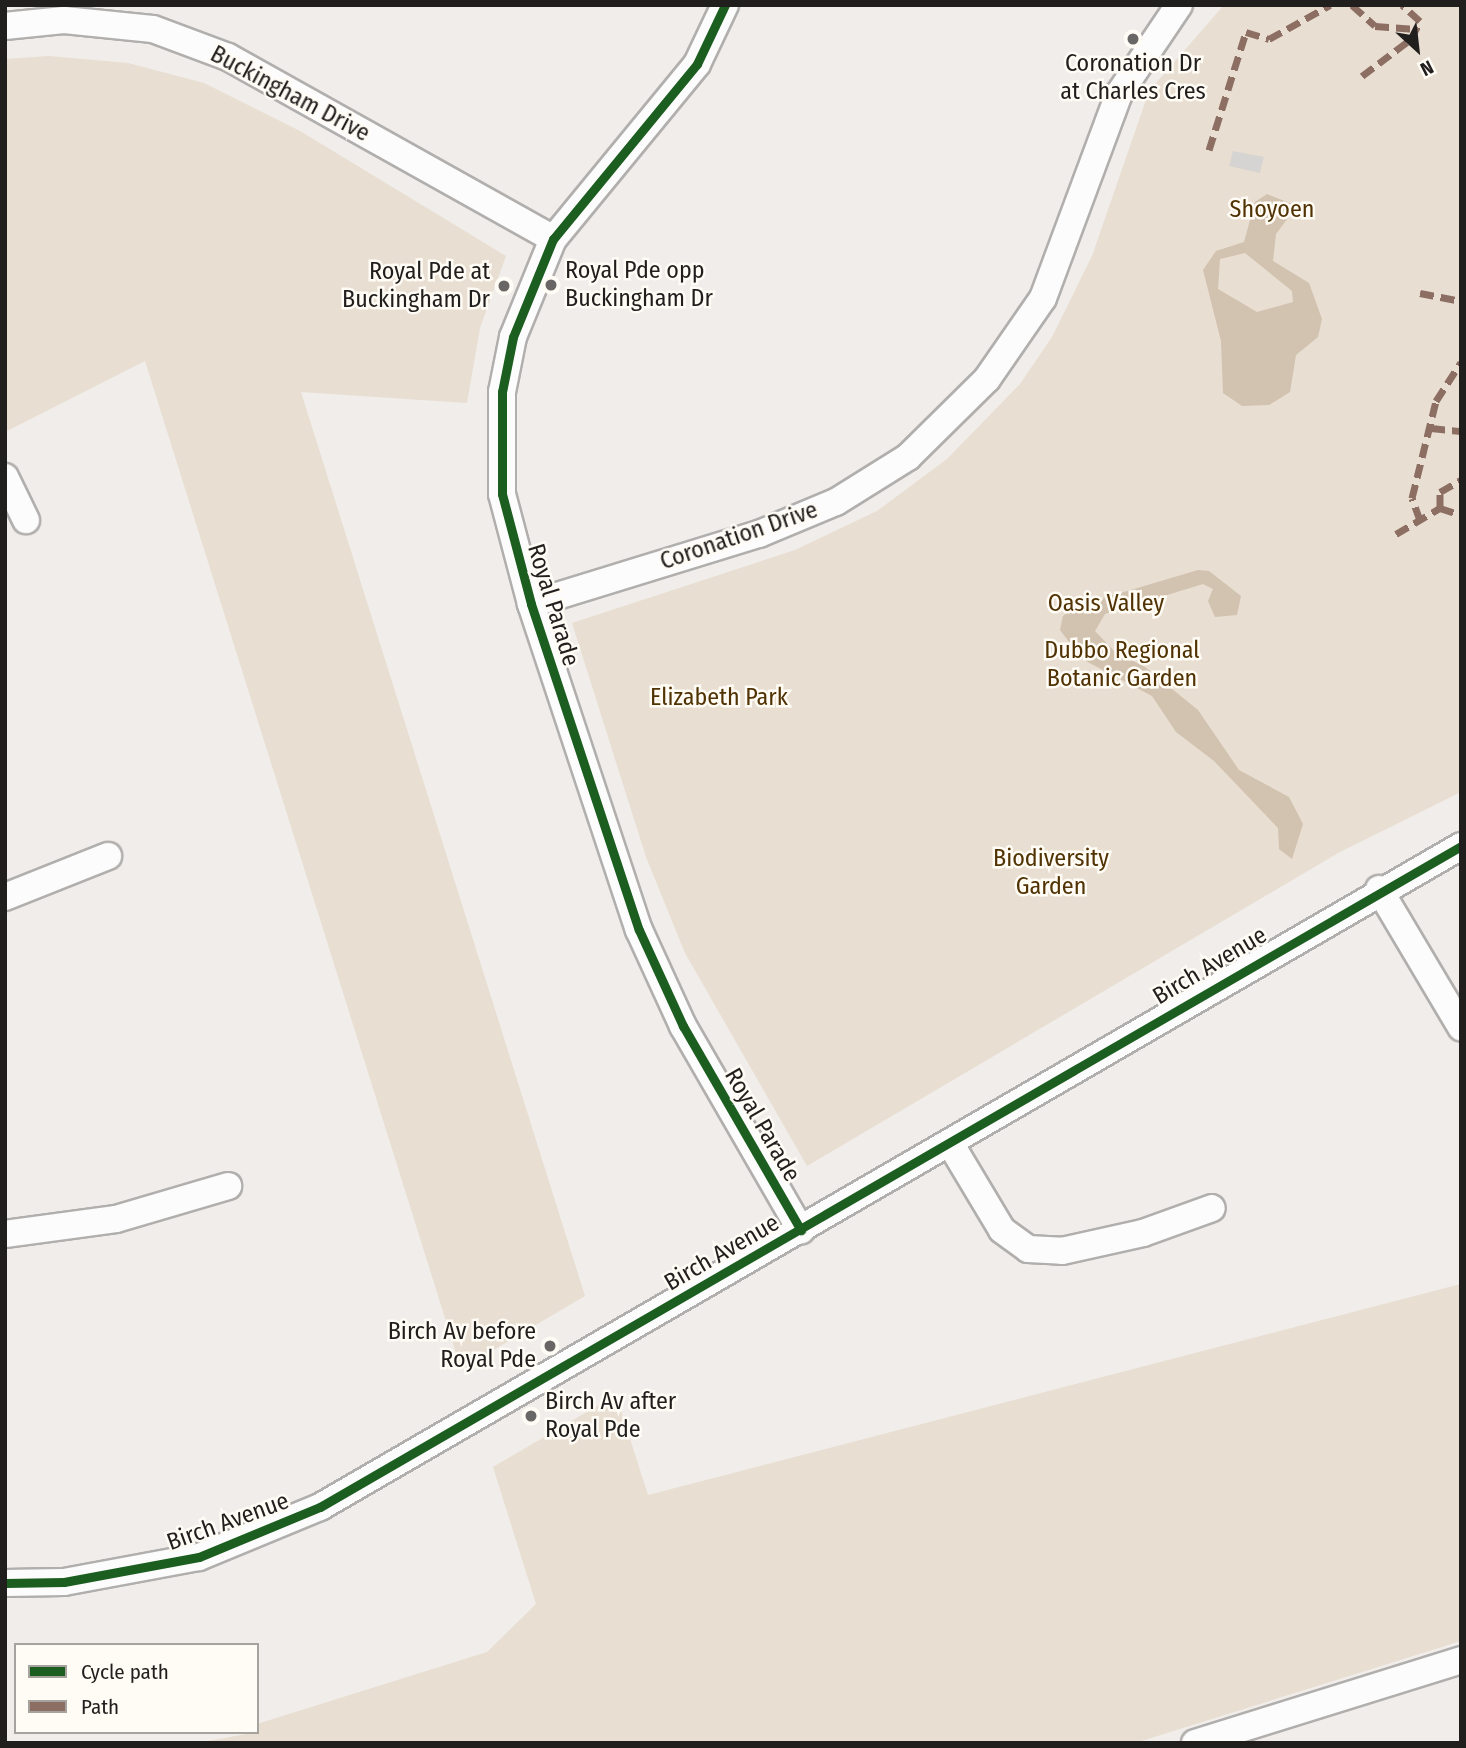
<!DOCTYPE html>
<html>
<head>
<meta charset="utf-8">
<style>
  body { margin:0 }
  #map { position:relative; width:1466px; height:1748px; overflow:hidden; background:#f0edea; font-family:"Fira Sans Condensed",sans-serif }
  div>[style] { position:absolute }
  .green>* { inset:0; background:#e8ded1 }
  .water>* { inset:0; background:#d2c2b0 }
  .building>* { inset:0; background:#d6d4d2 }
  .roads { filter:drop-shadow(2px 0 #b1afad) drop-shadow(-2px 0 #b1afad) drop-shadow(0 2px #b1afad) drop-shadow(0 -2px #b1afad) }
  .minor>* { height:26px; margin:-13px; padding:0 13px; transform-origin:13px; border-radius:13px; background:#fdfcfc }
  .quiet>* { height:7px; margin-top:-3.5px; transform-origin:0; background:repeating-linear-gradient(90deg,#8d6e63 0 14px,transparent 0 21px) }
  .cycleway>* { height:9px; margin:-4.5px; padding:0 4.5px; transform-origin:4.5px; border-radius:4.5px; background:#1b5e20 }
  .dots>* { width:19px; height:19px; translate:-50% -50%; box-sizing:border-box; border:4px solid #fffbf5; border-radius:50% }
  span { translate:-50% -50%; white-space:nowrap; text-align:center; line-height:1.15; -webkit-text-stroke:5px #fffbf5; paint-order:stroke }
  .poi-label { font-size:24px; color:#211f1e }
  .left { translate:0 -50%; text-align:left }
  .right { translate:-100% -50%; text-align:right }
  .street-label { font-size:24px; color:#211f1e }
  .park-label { font-size:24px; color:#503203 }
  .frame { position:absolute; inset:0; border:7px solid #211f1e; pointer-events:none }
  .legend { position:absolute; left:14px; top:1643px; width:245px; height:91px; box-sizing:border-box; background:#fffbf5; border:2px solid #a6a39f; margin:0; padding:9px 12px; list-style:none; font-size:21px; color:#211f1e }
  .legend li { display:flex; align-items:center; gap:14px; height:35px }
  .legend b { width:35px; border:2px solid #a6a39f }
  .north { position:absolute; left:1382px; top:14px; width:70px; height:70px; -webkit-text-stroke:5px #fffbf5; paint-order:stroke; rotate:153deg; font-size:19px; font-weight:700; line-height:28px; text-align:center; color:#211f1e }
  .north::after { content:''; display:block; margin:auto; width:24px; height:32px; background:#211f1e; clip-path:polygon(50% 0,100% 100%,50% 72%,0 100%) }
</style>
</head>
<body>
<div id="map">
  <div class="green">
    <div style="clip-path:polygon(1224px 5px,1461px 5px,1461px 792px,1340px 852px,807px 1166px,685px 953px,646px 857px,572px 623px,795px 550px,877px 511px,947px 459px,1020px 384px,1052px 337px,1092px 256px,1149px 91px)"></div>
    <div style="clip-path:polygon(49px 56px,128px 63px,204px 83px,300px 131px,506px 256px,480px 328px,467px 403px,301px 392px,585px 1296px,461px 1369px,145px 361px,5px 432px,5px 59px)"></div>
    <div style="clip-path:polygon(1461px 1284px,1461px 1641px,1135px 1743px,197px 1743px,257px 1732px,257px 1724px,487px 1652px,536px 1604px,493px 1467px,616px 1395px,648px 1495px)"></div>
  </div>
  <div class="water">
    <div style="clip-path:polygon(evenodd,1267px 194px,1297px 206px,1276px 234px,1273px 261px,1309px 283px,1322px 319px,1318px 337px,1296px 355px,1290px 392px,1269px 405px,1242px 406px,1223px 393px,1221px 341px,1203px 270px,1216px 251px,1244px 242px,1255px 202px,1267px 194px,1245px 253px,1292px 291px,1293px 302px,1257px 312px,1218px 289px,1220px 259px,1245px 253px)"></div>
    <div style="clip-path:polygon(1198px 570px,1209px 571px,1241px 596px,1237px 615px,1215px 617px,1208px 601px,1213px 589px,1203px 584px,1105px 614px,1095px 631px,1115px 652px,1145px 667px,1198px 710px,1239px 770px,1289px 797px,1303px 824px,1292px 859px,1279px 849px,1278px 828px,1214px 761px,1176px 732px,1152px 696px,1082px 659px,1060px 630px,1063px 616px,1077px 606px)"></div>
  </div>
  <div class="building">
    <div style="clip-path:polygon(1233px 151px,1264px 157px,1260px 173px,1229px 166px)"></div>
  </div>
  <div class="roads">
    <div class="minor">
      <div style="left:725px;top:5px;width:65px;rotate:115.4deg"></div>
      <div style="left:697px;top:64px;width:227px;rotate:129.4deg"></div>
      <div style="left:553px;top:239px;width:106px;rotate:112.2deg"></div>
      <div style="left:513px;top:337px;width:56px;rotate:101.3deg"></div>
      <div style="left:502px;top:392px;width:102px;rotate:90deg"></div>
      <div style="left:502px;top:494px;width:114px;rotate:75.2deg"></div>
      <div style="left:531px;top:604px;width:343px;rotate:71.7deg"></div>
      <div style="left:639px;top:930px;width:106px;rotate:65.4deg"></div>
      <div style="left:683px;top:1026px;width:236px;rotate:60deg"></div>
      <div style="left:5px;top:26px;width:59px;rotate:-5.8deg"></div>
      <div style="left:64px;top:20px;width:89px;rotate:5.8deg"></div>
      <div style="left:153px;top:29px;width:80px;rotate:20.5deg"></div>
      <div style="left:228px;top:57px;width:372px;rotate:29.2deg"></div>
      <div style="left:5px;top:477px;width:48px;rotate:64deg"></div>
      <div style="left:531px;top:604px;width:239px;rotate:-17.1deg"></div>
      <div style="left:759px;top:534px;width:83px;rotate:-22.6deg"></div>
      <div style="left:836px;top:502px;width:85px;rotate:-32deg"></div>
      <div style="left:908px;top:457px;width:111px;rotate:-44.6deg"></div>
      <div style="left:987px;top:379px;width:98px;rotate:-55.3deg"></div>
      <div style="left:1043px;top:298px;width:218px;rotate:-69.6deg"></div>
      <div style="left:1119px;top:94px;width:107px;rotate:-56deg"></div>
      <div style="left:1379px;top:889px;width:161px;rotate:59.3deg"></div>
      <div style="left:5px;top:897px;width:111px;rotate:-21.7deg"></div>
      <div style="left:950px;top:1143px;width:101px;rotate:59.1deg"></div>
      <div style="left:1002px;top:1230px;width:32px;rotate:36deg"></div>
      <div style="left:1028px;top:1249px;width:34px;rotate:3deg"></div>
      <div style="left:1062px;top:1251px;width:83px;rotate:-12.5deg"></div>
      <div style="left:1143px;top:1233px;width:73px;rotate:-19.9deg"></div>
      <div style="left:5px;top:1234px;width:112px;rotate:-7.7deg"></div>
      <div style="left:116px;top:1219px;width:117px;rotate:-16.4deg"></div>
      <div style="left:5px;top:1583px;width:59px;rotate:-1deg"></div>
      <div style="left:64px;top:1582px;width:137px;rotate:-10.5deg"></div>
      <div style="left:199px;top:1557px;width:131px;rotate:-22.5deg"></div>
      <div style="left:320px;top:1507px;width:1319px;rotate:-30.08deg"></div>
      <div style="left:1195px;top:1743px;width:279px;rotate:-17.3deg"></div>
    </div>
  </div>
  <div class="quiet">
    <div style="left:1352px;top:5px;width:31px;rotate:42deg"></div>
    <div style="left:1375px;top:26px;width:41px;rotate:4.2deg"></div>
    <div style="left:1362px;top:76px;width:61px;rotate:-37.1deg"></div>
    <div style="left:1411px;top:39px;width:20px;rotate:-63deg"></div>
    <div style="left:1420px;top:21px;width:24px;rotate:-138deg"></div>
    <div style="left:1209px;top:150px;width:124px;rotate:-72.6deg"></div>
    <div style="left:1246px;top:32px;width:24px;rotate:17deg"></div>
    <div style="left:1269px;top:39px;width:70px;rotate:-29.1deg"></div>
    <div style="left:1420px;top:293px;width:42px;rotate:11deg"></div>
    <div style="left:1431px;top:428px;width:30px;rotate:6deg"></div>
    <div style="left:1440px;top:508px;width:16px;rotate:-90deg"></div>
    <div style="left:1440px;top:492px;width:24px;rotate:-30deg"></div>
    <div style="left:1420px;top:520px;width:23px;rotate:-110deg"></div>
    <div style="left:1412px;top:498px;width:100px;rotate:-76.1deg"></div>
    <div style="left:1436px;top:401px;width:46px;rotate:-57.3deg"></div>
    <div style="left:1396px;top:534px;width:51px;rotate:-30.6deg"></div>
    <div style="left:1440px;top:508px;width:22px;rotate:18deg"></div>
  </div>
  <div class="cycleway">
    <div style="left:725px;top:5px;width:65px;rotate:115.4deg"></div>
    <div style="left:697px;top:64px;width:227px;rotate:129.4deg"></div>
    <div style="left:553px;top:239px;width:106px;rotate:112.2deg"></div>
    <div style="left:513px;top:337px;width:56px;rotate:101.3deg"></div>
    <div style="left:502px;top:392px;width:102px;rotate:90deg"></div>
    <div style="left:502px;top:494px;width:114px;rotate:75.2deg"></div>
    <div style="left:531px;top:604px;width:343px;rotate:71.7deg"></div>
    <div style="left:639px;top:930px;width:106px;rotate:65.4deg"></div>
    <div style="left:683px;top:1026px;width:236px;rotate:60deg"></div>
    <div style="left:5px;top:1583px;width:59px;rotate:-1deg"></div>
    <div style="left:64px;top:1582px;width:137px;rotate:-10.5deg"></div>
    <div style="left:199px;top:1557px;width:131px;rotate:-22.5deg"></div>
    <div style="left:320px;top:1507px;width:1319px;rotate:-30.08deg"></div>
  </div>
  <div class="dots">
    <div style="left:1133px;top:39px;background:#696765"></div>
    <div style="left:551px;top:285px;background:#696765"></div>
    <div style="left:504px;top:286px;background:#696765"></div>
    <div style="left:550px;top:1346px;background:#696765"></div>
    <div style="left:531px;top:1416px;background:#696765"></div>
  </div>
  <div class="poi-label">
    <span style="left:1133px;top:78px">Coronation Dr<br>at Charles Cres</span>
    <span class="left" style="left:565px;top:285px">Royal Pde opp<br>Buckingham Dr</span>
    <span class="right" style="left:490px;top:286px">Royal Pde at<br>Buckingham Dr</span>
    <span class="right" style="left:536px;top:1346px">Birch Av before<br>Royal Pde</span>
    <span class="left" style="left:545px;top:1416px">Birch Av after<br>Royal Pde</span>
  </div>
  <div class="street-label">
    <span style="left:290px;top:94px;rotate:28deg">Buckingham Drive</span>
    <span style="left:739px;top:536px;rotate:-19deg">Coronation Drive</span>
    <span style="left:553px;top:605px;rotate:73deg">Royal Parade</span>
    <span style="left:1210px;top:966px;rotate:-31deg">Birch Avenue</span>
    <span style="left:762px;top:1125px;rotate:60deg">Royal Parade</span>
    <span style="left:722px;top:1253px;rotate:-30deg">Birch Avenue</span>
    <span style="left:228px;top:1522px;rotate:-20deg">Birch Avenue</span>
  </div>
  <div class="park-label">
    <span style="left:1272px;top:210px">Shoyoen</span>
    <span style="left:1106px;top:604px">Oasis Valley</span>
    <span style="left:1122px;top:665px">Dubbo Regional<br>Botanic Garden</span>
    <span style="left:719px;top:698px">Elizabeth Park</span>
    <span style="left:1051px;top:873px">Biodiversity<br>Garden</span>
  </div>
  <div class="frame"></div>
  <ul class="legend">
  <li><b style="height:9px;background:#1b5e20"></b>Cycle path</li>
  <li><b style="height:9px;background:#8d6e63"></b>Path</li>
  </ul>
  <div class="north">N</div>
</div>
</body>
</html>
